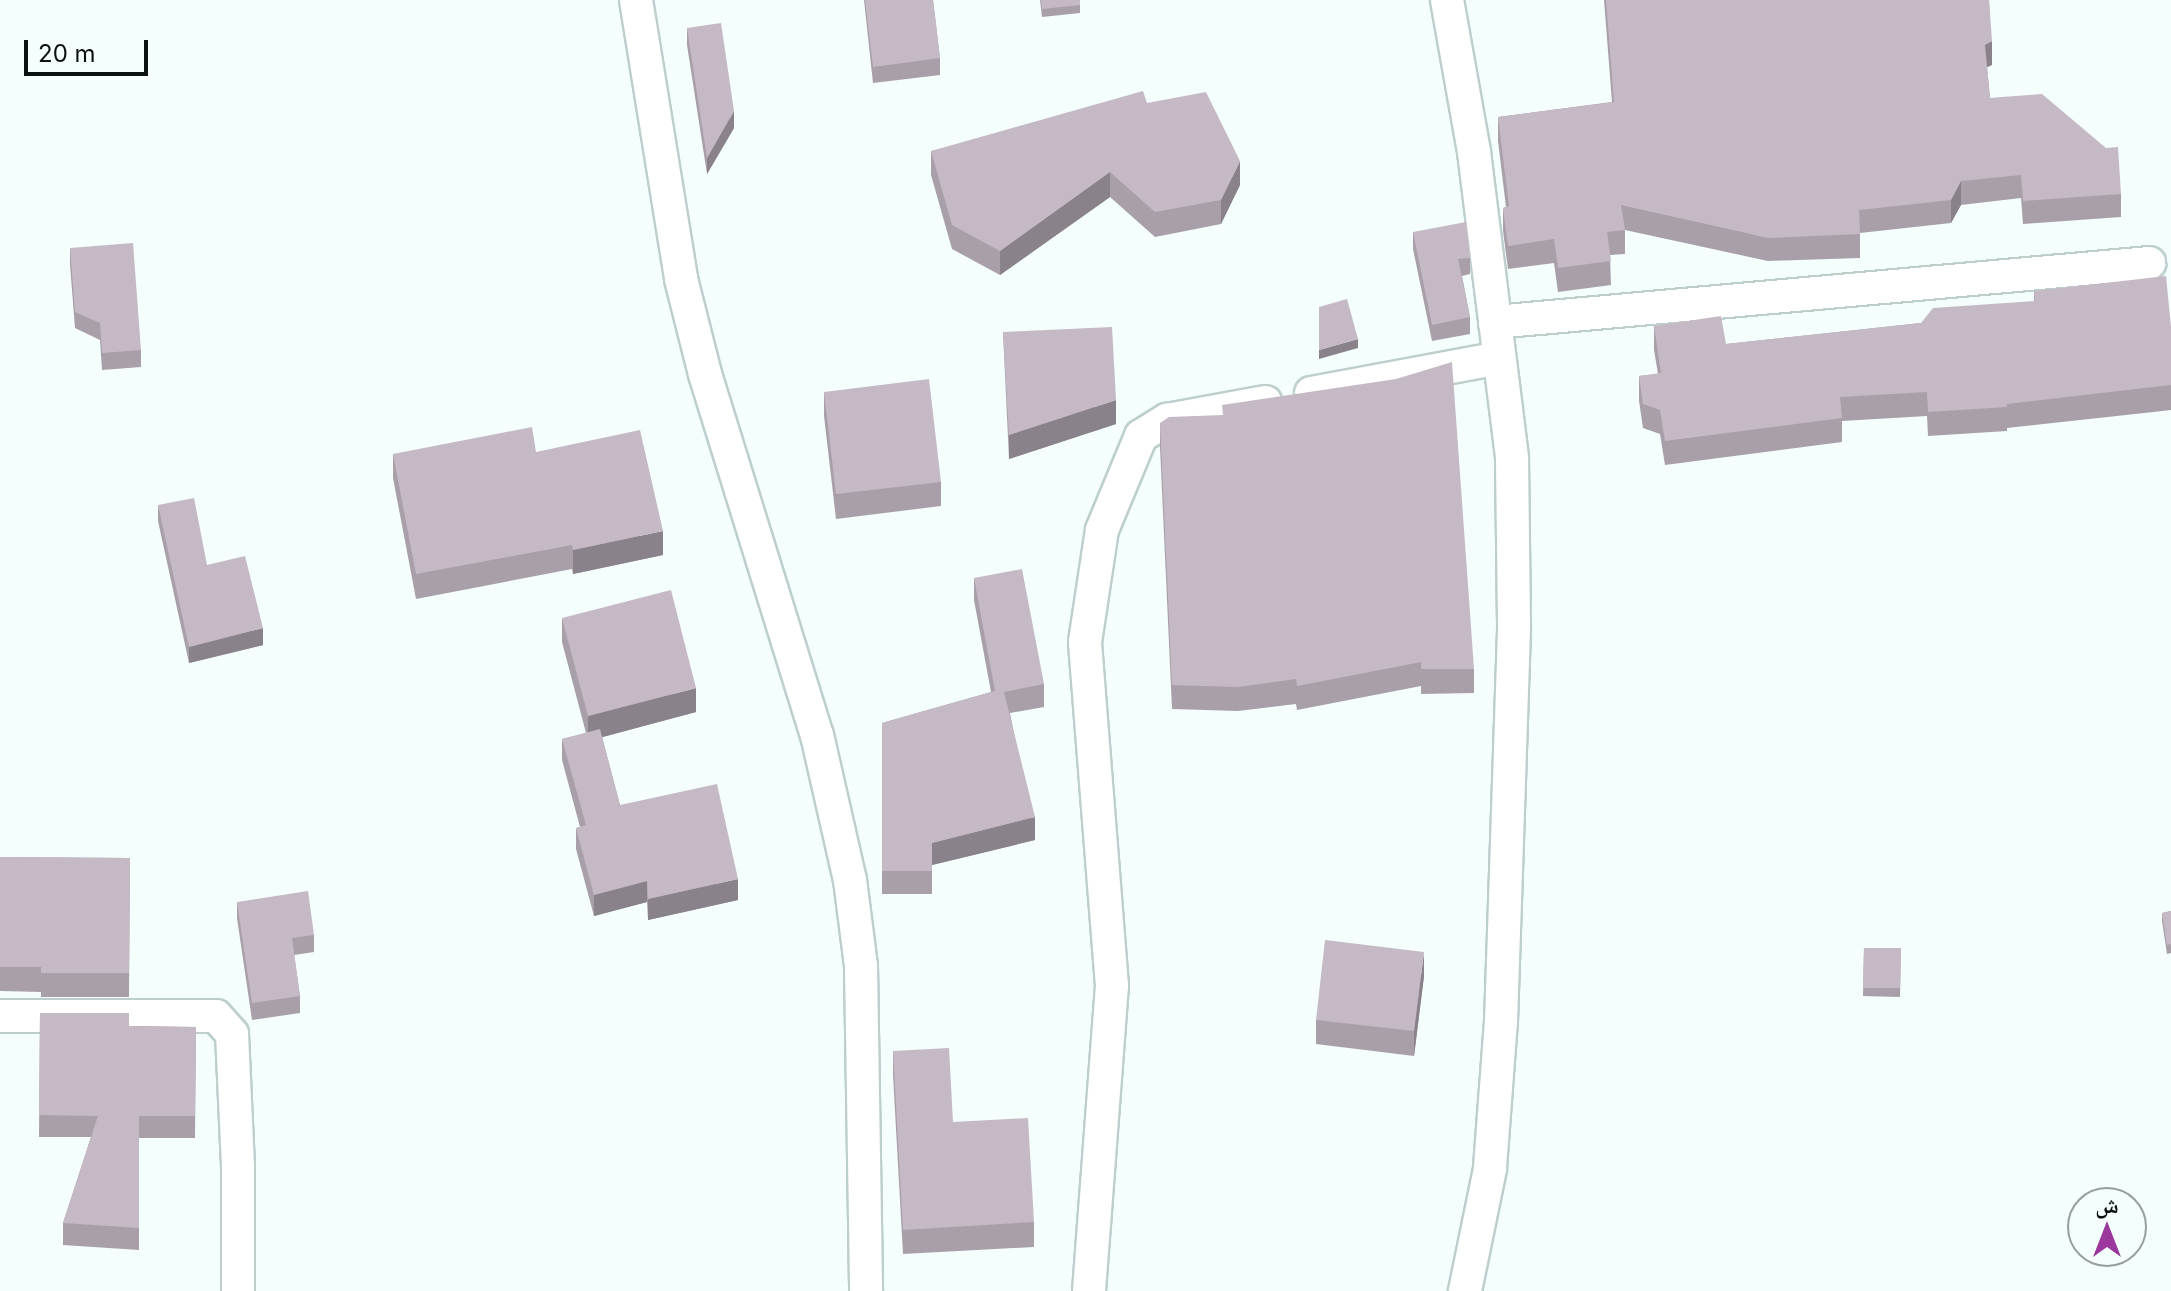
<!DOCTYPE html>
<html>
<head>
<meta charset="utf-8">
<style>
  body { margin:0 }
  #map { position:relative; width:2171px; height:1291px; overflow:hidden; background:#f3fefd; font-family:Inter,"Noto Naskh Arabic",sans-serif }
  div>[style] { position:absolute }
  .roads { filter:drop-shadow(2px 0 #bccfcd) drop-shadow(-2px 0 #bccfcd) drop-shadow(0 2px #bccfcd) drop-shadow(0 -2px #bccfcd) }
  .street>* { height:32px; margin:-16px; padding:0 16px; transform-origin:16px; border-radius:16px; background:#fff }
  .wall>* { inset:0; background:#a99fa9 }
  .shaded-wall>* { inset:0; background:#8a828a }
  .building>* { inset:0; background:#c5b9c5 }
  span { translate:-50% -50%; white-space:nowrap; text-align:center; line-height:1.15; -webkit-text-stroke:8px #f3fefd; paint-order:stroke }
  .north { position:absolute; left:2067px; top:1187px; width:80px; height:80px; box-sizing:border-box; background:#f3fefd; border:2px solid #969f9f; border-radius:50%; rotate:0deg; font-size:22px; font-weight:700; line-height:32px; text-align:center; color:#0a1111 }
  .north::after { content:''; display:block; margin:auto; width:28px; height:36px; background:#9b379d; clip-path:polygon(50% 0,100% 100%,50% 72%,0 100%) }
  .scale { position:absolute; left:24px; top:40px; width:124px; height:36px; box-sizing:border-box; border:4px solid #0a1111; border-top:0; padding-left:10px; font-size:24px; line-height:28px; white-space:nowrap; color:#0a1111; -webkit-text-stroke:6px #f3fefd; paint-order:stroke }
</style>
</head>
<body>
<div id="map">
  <div class="roads">
    <div class="street">
      <div style="left:636px;top:0;width:283px;rotate:80.8deg"></div>
      <div style="left:681px;top:279px;width:98px;rotate:75.8deg"></div>
      <div style="left:705px;top:374px;width:378px;rotate:72.8deg"></div>
      <div style="left:817px;top:735px;width:149px;rotate:77.2deg"></div>
      <div style="left:850px;top:880px;width:87px;rotate:82.7deg"></div>
      <div style="left:861px;top:966px;width:325px;rotate:89.1deg"></div>
      <div style="left:1447px;top:0;width:154px;rotate:79.9deg"></div>
      <div style="left:1474px;top:152px;width:309px;rotate:82.9deg"></div>
      <div style="left:1512px;top:459px;width:171px;rotate:89.3deg"></div>
      <div style="left:1514px;top:630px;width:391px;rotate:91.9deg"></div>
      <div style="left:1501px;top:1021px;width:148px;rotate:94.3deg"></div>
      <div style="left:1490px;top:1169px;width:125px;rotate:101.6deg"></div>
      <div style="left:1495px;top:322px;width:657px;rotate:-5.15deg"></div>
      <div style="left:1311px;top:393px;width:191px;rotate:-10.5deg"></div>
      <div style="left:0;top:1016px;width:216px"></div>
      <div style="left:216px;top:1016px;width:24px;rotate:48deg"></div>
      <div style="left:232px;top:1034px;width:133px;rotate:87.4deg"></div>
      <div style="left:238px;top:1167px;width:124px;rotate:90deg"></div>
      <div style="left:1089px;top:1291px;width:306px;rotate:-85.7deg"></div>
      <div style="left:1112px;top:986px;width:345px;rotate:-94.5deg"></div>
      <div style="left:1085px;top:642px;width:113px;rotate:-81.4deg"></div>
      <div style="left:1102px;top:530px;width:102px;rotate:-67.5deg"></div>
      <div style="left:1141px;top:436px;width:31px;rotate:-32deg"></div>
      <div style="left:1167px;top:420px;width:100px;rotate:-10.4deg"></div>
    </div>
  </div>
  <div class="wall">
    <div style="clip-path:polygon(864px 0,933px 0,940px 58px,940px 75px,873px 83px)"></div>
    <div style="clip-path:polygon(1040px 0,1080px 0,1080px 13px,1042px 17px)"></div>
    <div style="clip-path:polygon(1604px 0,1989px 0,1992px 65px,1987px 67px,1990px 98px,2121px 194px,2121px 217px,2023px 224px,2021px 198px,1961px 205px,1951px 223px,1860px 233px,1860px 258px,1768px 261px,1625px 230px,1625px 254px,1610px 255px,1611px 285px,1558px 292px,1554px 263px,1508px 269px,1503px 231px,1503px 208px,1506px 207px,1498px 141px,1498px 117px,1612px 102px)"></div>
    <div style="clip-path:polygon(687px 28px,734px 128px,707px 174px,687px 45px)"></div>
    <div style="clip-path:polygon(1147px 103px,1240px 185px,1221px 224px,1155px 237px,1110px 197px,1000px 275px,952px 249px,931px 175px,931px 151px)"></div>
    <div style="clip-path:polygon(1413px 232px,1470px 258px,1470px 274px,1462px 276px,1470px 317px,1470px 334px,1432px 341px,1413px 249px)"></div>
    <div style="clip-path:polygon(70px 248px,141px 350px,141px 367px,102px 370px,100px 340px,75px 328px,70px 265px)"></div>
    <div style="clip-path:polygon(2034px 291px,2171px 327px,2171px 410px,2007px 428px,2007px 431px,1928px 436px,1927px 416px,1842px 421px,1842px 442px,1665px 465px,1660px 434px,1643px 428px,1639px 401px,1639px 376px,1658px 374px,1654px 350px,1654px 326px,1726px 344px,1921px 323px,2034px 302px)"></div>
    <div style="clip-path:polygon(1003px 332px,1116px 424px,1009px 459px)"></div>
    <div style="clip-path:polygon(824px 392px,941px 482px,941px 506px,836px 519px,824px 416px)"></div>
    <div style="clip-path:polygon(1160px 423px,1474px 669px,1474px 693px,1421px 694px,1421px 686px,1297px 710px,1296px 704px,1238px 711px,1172px 709px,1160px 447px)"></div>
    <div style="clip-path:polygon(536px 452px,663px 555px,573px 574px,572px 569px,416px 599px,393px 478px,393px 454px)"></div>
    <div style="clip-path:polygon(158px 505px,263px 645px,189px 663px,158px 521px)"></div>
    <div style="clip-path:polygon(974px 578px,1044px 684px,1044px 707px,1010px 713px,1035px 840px,932px 865px,932px 894px,882px 894px,882px 723px,991px 692px,974px 600px)"></div>
    <div style="clip-path:polygon(562px 618px,696px 712px,602px 737px,620px 805px,738px 900px,648px 920px,647px 902px,594px 916px,576px 849px,576px 828px,580px 827px,562px 760px,562px 739px,586px 733px,562px 642px)"></div>
    <div style="clip-path:polygon(0 857px,130px 858px,129px 997px,41px 997px,41px 992px,0 991px)"></div>
    <div style="clip-path:polygon(237px 902px,314px 935px,314px 952px,294px 955px,300px 996px,300px 1013px,252px 1020px,237px 918px)"></div>
    <div style="clip-path:polygon(2171px 911px,2171px 953px,2167px 954px,2162px 921px,2162px 913px)"></div>
    <div style="clip-path:polygon(1864px 948px,1901px 949px,1900px 997px,1863px 996px)"></div>
    <div style="clip-path:polygon(1424px 976px,1414px 1056px,1316px 1044px,1316px 1020px)"></div>
    <div style="clip-path:polygon(40px 1013px,129px 1026px,196px 1027px,195px 1138px,139px 1138px,139px 1250px,63px 1245px,63px 1223px,91px 1137px,39px 1137px)"></div>
    <div style="clip-path:polygon(893px 1051px,953px 1122px,1034px 1222px,1034px 1247px,903px 1254px,893px 1075px)"></div>
  </div>
  <div class="shaded-wall">
    <div style="clip-path:polygon(1992px 41px,1992px 65px,1985px 68px,1985px 45px)"></div>
    <div style="clip-path:polygon(734px 111px,734px 128px,707px 174px,707px 158px)"></div>
    <div style="clip-path:polygon(1240px 161px,1240px 185px,1221px 224px,1221px 200px)"></div>
    <div style="clip-path:polygon(1110px 172px,1110px 197px,1000px 275px,1000px 251px)"></div>
    <div style="clip-path:polygon(1961px 181px,1961px 205px,1951px 223px,1951px 200px)"></div>
    <div style="clip-path:polygon(1358px 339px,1358px 348px,1319px 359px,1319px 350px)"></div>
    <div style="clip-path:polygon(1116px 400px,1116px 424px,1009px 459px,1009px 435px)"></div>
    <div style="clip-path:polygon(663px 531px,663px 555px,573px 574px,573px 550px)"></div>
    <div style="clip-path:polygon(263px 628px,263px 645px,189px 663px,189px 647px)"></div>
    <div style="clip-path:polygon(696px 688px,696px 712px,588px 741px,588px 716px)"></div>
    <div style="clip-path:polygon(1035px 817px,1035px 840px,932px 865px,932px 843px)"></div>
    <div style="clip-path:polygon(738px 879px,738px 900px,648px 920px,648px 899px)"></div>
    <div style="clip-path:polygon(647px 881px,647px 902px,594px 916px,594px 895px)"></div>
    <div style="clip-path:polygon(1424px 952px,1424px 976px,1414px 1056px,1414px 1031px)"></div>
  </div>
  <div class="building">
    <div style="clip-path:polygon(865px 0,933px 0,940px 58px,873px 67px)"></div>
    <div style="clip-path:polygon(1041px 0,1080px 0,1080px 5px,1042px 9px)"></div>
    <div style="clip-path:polygon(1606px 0,1989px 0,1992px 41px,1985px 45px,1990px 98px,2042px 94px,2106px 148px,2118px 147px,2121px 194px,2023px 201px,2021px 175px,1961px 181px,1951px 200px,1859px 210px,1860px 234px,1768px 238px,1621px 205px,1625px 230px,1607px 232px,1611px 261px,1558px 268px,1554px 239px,1508px 246px,1503px 208px,1509px 206px,1498px 117px,1614px 102px)"></div>
    <div style="clip-path:polygon(721px 23px,734px 111px,707px 158px,687px 28px)"></div>
    <div style="clip-path:polygon(1143px 91px,1147px 103px,1206px 92px,1240px 161px,1221px 200px,1155px 212px,1110px 172px,1000px 251px,952px 225px,931px 151px)"></div>
    <div style="clip-path:polygon(1466px 222px,1470px 258px,1458px 259px,1470px 317px,1432px 325px,1413px 232px)"></div>
    <div style="clip-path:polygon(133px 243px,141px 350px,102px 353px,100px 323px,75px 312px,70px 248px)"></div>
    <div style="clip-path:polygon(2166px 276px,2171px 327px,2171px 385px,2007px 404px,2007px 407px,1928px 412px,1927px 392px,1840px 397px,1842px 418px,1665px 441px,1660px 410px,1643px 404px,1639px 376px,1661px 373px,1654px 326px,1721px 316px,1726px 344px,1921px 323px,1933px 308px,2035px 301px,2034px 291px)"></div>
    <div style="clip-path:polygon(1347px 299px,1358px 339px,1319px 350px,1319px 307px)"></div>
    <div style="clip-path:polygon(1112px 327px,1116px 400px,1009px 435px,1003px 332px)"></div>
    <div style="clip-path:polygon(1452px 362px,1474px 669px,1421px 669px,1421px 662px,1297px 686px,1296px 679px,1238px 687px,1172px 685px,1160px 423px,1169px 417px,1223px 415px,1222px 405px,1396px 379px)"></div>
    <div style="clip-path:polygon(929px 379px,941px 482px,836px 494px,824px 392px)"></div>
    <div style="clip-path:polygon(532px 427px,536px 452px,640px 430px,663px 531px,573px 550px,572px 545px,416px 574px,393px 454px)"></div>
    <div style="clip-path:polygon(194px 498px,207px 565px,245px 556px,263px 628px,189px 647px,158px 505px)"></div>
    <div style="clip-path:polygon(1022px 569px,1044px 684px,1004px 692px,1035px 817px,932px 843px,932px 871px,882px 871px,882px 723px,995px 691px,974px 578px)"></div>
    <div style="clip-path:polygon(671px 590px,696px 688px,588px 716px,562px 618px)"></div>
    <div style="clip-path:polygon(600px 729px,620px 805px,717px 784px,738px 879px,648px 899px,647px 881px,594px 895px,576px 828px,586px 825px,562px 739px)"></div>
    <div style="clip-path:polygon(0 857px,130px 858px,129px 973px,41px 973px,41px 967px,0 967px)"></div>
    <div style="clip-path:polygon(308px 891px,314px 935px,292px 938px,300px 996px,252px 1003px,237px 902px)"></div>
    <div style="clip-path:polygon(2171px 911px,2171px 944px,2167px 945px,2162px 913px)"></div>
    <div style="clip-path:polygon(1325px 940px,1424px 952px,1414px 1031px,1316px 1020px)"></div>
    <div style="clip-path:polygon(1864px 948px,1901px 948px,1900px 988px,1863px 988px)"></div>
    <div style="clip-path:polygon(40px 1013px,129px 1013px,129px 1026px,196px 1027px,195px 1116px,139px 1116px,139px 1228px,63px 1223px,98px 1116px,39px 1115px)"></div>
    <div style="clip-path:polygon(949px 1048px,953px 1122px,1028px 1118px,1034px 1222px,903px 1230px,893px 1051px)"></div>
  </div>
  <div class="north">ش</div>
  <div class="scale">20 m</div>
</div>
</body>
</html>
